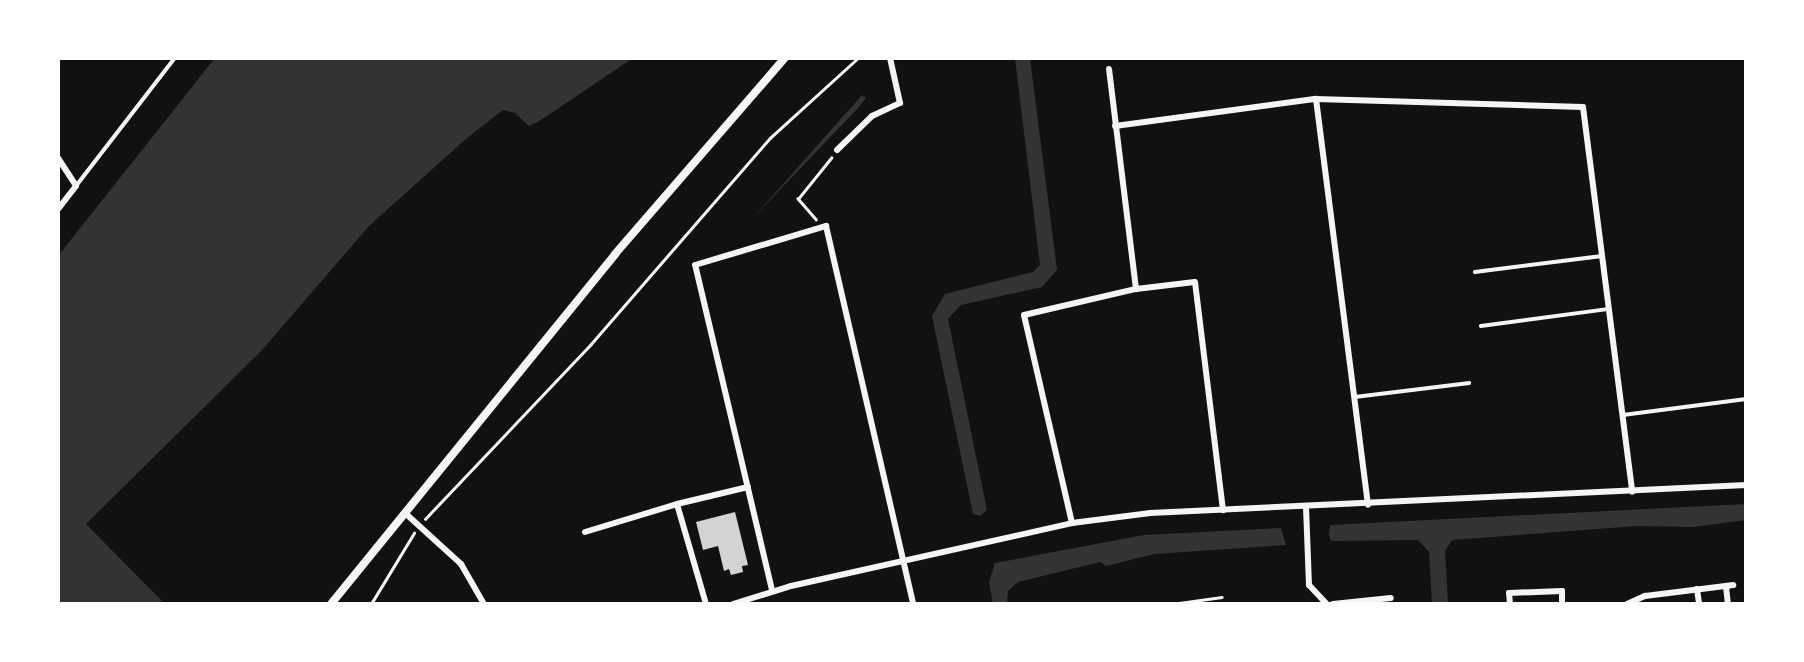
<!DOCTYPE html>
<html>
<head>
<meta charset="utf-8">
<style>
  body { margin:0 }
  #map { position:relative; width:1804px; height:662px; overflow:hidden; background:#111; font-family:Bitter,serif }
  div>[style] { position:absolute }
  .water>* { inset:0; background:#333 }
  .building>* { inset:0; background:#d3d3d3 }
  .path>* { height:2.5px; margin:-1.25px; padding:0 1.25px; transform-origin:1.25px; border-radius:1.25px; background:#f5f5f5 }
  .service>* { height:3.5px; margin:-1.75px; padding:0 1.75px; transform-origin:1.75px; border-radius:1.75px; background:#f5f5f5 }
  .minor>* { height:6px; margin:-3px; padding:0 3px; transform-origin:3px; border-radius:3px; background:#f5f5f5 }
  .tertiary>* { height:8px; margin:-4px; padding:0 4px; transform-origin:4px; border-radius:4px; background:#f5f5f5 }
  span { translate:-50% -50%; white-space:nowrap; text-align:center; line-height:1.15; -webkit-text-stroke:7px #fff; paint-order:stroke }
  .frame { position:absolute; inset:0; border:60px solid #fff; pointer-events:none }
</style>
</head>
<body>
<div id="map">
  <div class="water">
    <div style="clip-path:polygon(215px 58px,633px 58px,538px 122px,529px 126px,515px 113px,503px 110px,467px 138px,369px 226px,263px 349px,86px 524px,165px 604px,58px 604px,58px 256px)"></div>
    <div style="clip-path:polygon(1015px 58px,1030px 58px,1057px 270px,1042px 287px,961px 305px,948px 319px,987px 510px,980px 516px,973px 514px,932px 316px,945px 294px,1033px 272px,1040px 265px)"></div>
    <div style="clip-path:polygon(862px 95px,866px 98px,858px 108px,752px 219px)"></div>
    <div style="clip-path:polygon(1746px 504px,1746px 520px,1692px 527px,1637px 526px,1452px 540px,1445px 551px,1448px 604px,1432px 604px,1429px 552px,1418px 540px,1331px 541px,1329px 535px,1330px 525px)"></div>
    <div style="clip-path:polygon(1281px 528px,1286px 545px,1154px 554px,1106px 566px,1100px 562px,1018px 582px,1008px 591px,1007px 604px,993px 604px,989px 582px,995px 563px,1144px 535px)"></div>
  </div>
  <div class="building">
    <div style="clip-path:polygon(735px 512px,748px 565px,742px 566px,743px 572px,731px 575px,729px 569px,724px 571px,718px 546px,703px 550px,696px 522px)"></div>
  </div>
  <div class="path">
    <div style="left:816px;top:220px;width:28px;rotate:-131deg"></div>
    <div style="left:798px;top:199px;width:53px;rotate:-51.2deg"></div>
    <div style="left:425px;top:519px;width:240px;rotate:-46.5deg"></div>
    <div style="left:590px;top:345px;width:274px;rotate:-49deg"></div>
    <div style="left:770px;top:138px;width:119px;rotate:-42.3deg"></div>
    <div style="left:371px;top:604px;width:83px;rotate:-58.8deg"></div>
    <div style="left:1172px;top:604px;width:50px;rotate:-8deg"></div>
  </div>
  <div class="service">
    <div style="left:76px;top:186px;width:162px;rotate:-52.3deg"></div>
    <div style="left:1475px;top:272px;width:128px;rotate:-7.2deg"></div>
    <div style="left:1481px;top:326px;width:129px;rotate:-7.6deg"></div>
    <div style="left:1355px;top:397px;width:115px;rotate:-7deg"></div>
    <div style="left:1623px;top:415px;width:124px;rotate:-7.4deg"></div>
  </div>
  <div class="minor">
    <div style="left:1109px;top:69px;width:222px;rotate:83deg"></div>
    <div style="left:1316px;top:99px;width:409px;rotate:82.7deg"></div>
    <div style="left:1115px;top:126px;width:203px;rotate:-7.7deg"></div>
    <div style="left:1316px;top:99px;width:267px;rotate:1.7deg"></div>
    <div style="left:1583px;top:107px;width:388px;rotate:82.7deg"></div>
    <div style="left:837px;top:150px;width:49px;rotate:-44.2deg"></div>
    <div style="left:872px;top:116px;width:31px;rotate:-25deg"></div>
    <div style="left:900px;top:103px;width:46px;rotate:-102.5deg"></div>
    <div style="left:58px;top:158px;width:33px;rotate:57deg"></div>
    <div style="left:76px;top:186px;width:29px;rotate:128deg"></div>
    <div style="left:1306px;top:507px;width:78px;rotate:87.8deg"></div>
    <div style="left:1309px;top:585px;width:26px;rotate:47deg"></div>
    <div style="left:405px;top:513px;width:76px;rotate:42.3deg"></div>
    <div style="left:461px;top:564px;width:46px;rotate:60.1deg"></div>
    <div style="left:1072px;top:523px;width:213px;rotate:-103deg"></div>
    <div style="left:1024px;top:315px;width:115px;rotate:-13.1deg"></div>
    <div style="left:1136px;top:289px;width:59px;rotate:-6.8deg"></div>
    <div style="left:1195px;top:282px;width:230px;rotate:83deg"></div>
    <div style="left:585px;top:532px;width:96px;rotate:-16.9deg"></div>
    <div style="left:1726px;top:586px;width:18px;rotate:84deg"></div>
    <div style="left:1697px;top:589px;width:15px;rotate:82deg"></div>
    <div style="left:772px;top:590px;width:334px;rotate:-103.3deg"></div>
    <div style="left:695px;top:265px;width:137px;rotate:-16.6deg"></div>
    <div style="left:826px;top:226px;width:388px;rotate:77deg"></div>
    <div style="left:706px;top:604px;width:104px;rotate:-106.2deg"></div>
    <div style="left:677px;top:504px;width:73px;rotate:-13.5deg"></div>
    <div style="left:733px;top:604px;width:61px;rotate:-17.2deg"></div>
    <div style="left:791px;top:586px;width:288px;rotate:-12.6deg"></div>
    <div style="left:1072px;top:523px;width:79px;rotate:-7.3deg"></div>
    <div style="left:1150px;top:513px;width:597px;rotate:-2.69deg"></div>
    <div style="left:1333px;top:604px;width:58px;rotate:-5.9deg"></div>
    <div style="left:1510px;top:604px;width:11px;rotate:-95deg"></div>
    <div style="left:1509px;top:593px;width:53px;rotate:-2.2deg"></div>
    <div style="left:1562px;top:591px;width:13px;rotate:90deg"></div>
    <div style="left:1627px;top:604px;width:20px;rotate:-24deg"></div>
    <div style="left:1645px;top:596px;width:89px;rotate:-7.1deg"></div>
  </div>
  <div class="tertiary">
    <div style="left:331px;top:604px;width:451px;rotate:-50.9deg"></div>
    <div style="left:615px;top:254px;width:259px;rotate:-49.1deg"></div>
  </div>
  <div class="frame"></div>
</div>
</body>
</html>
